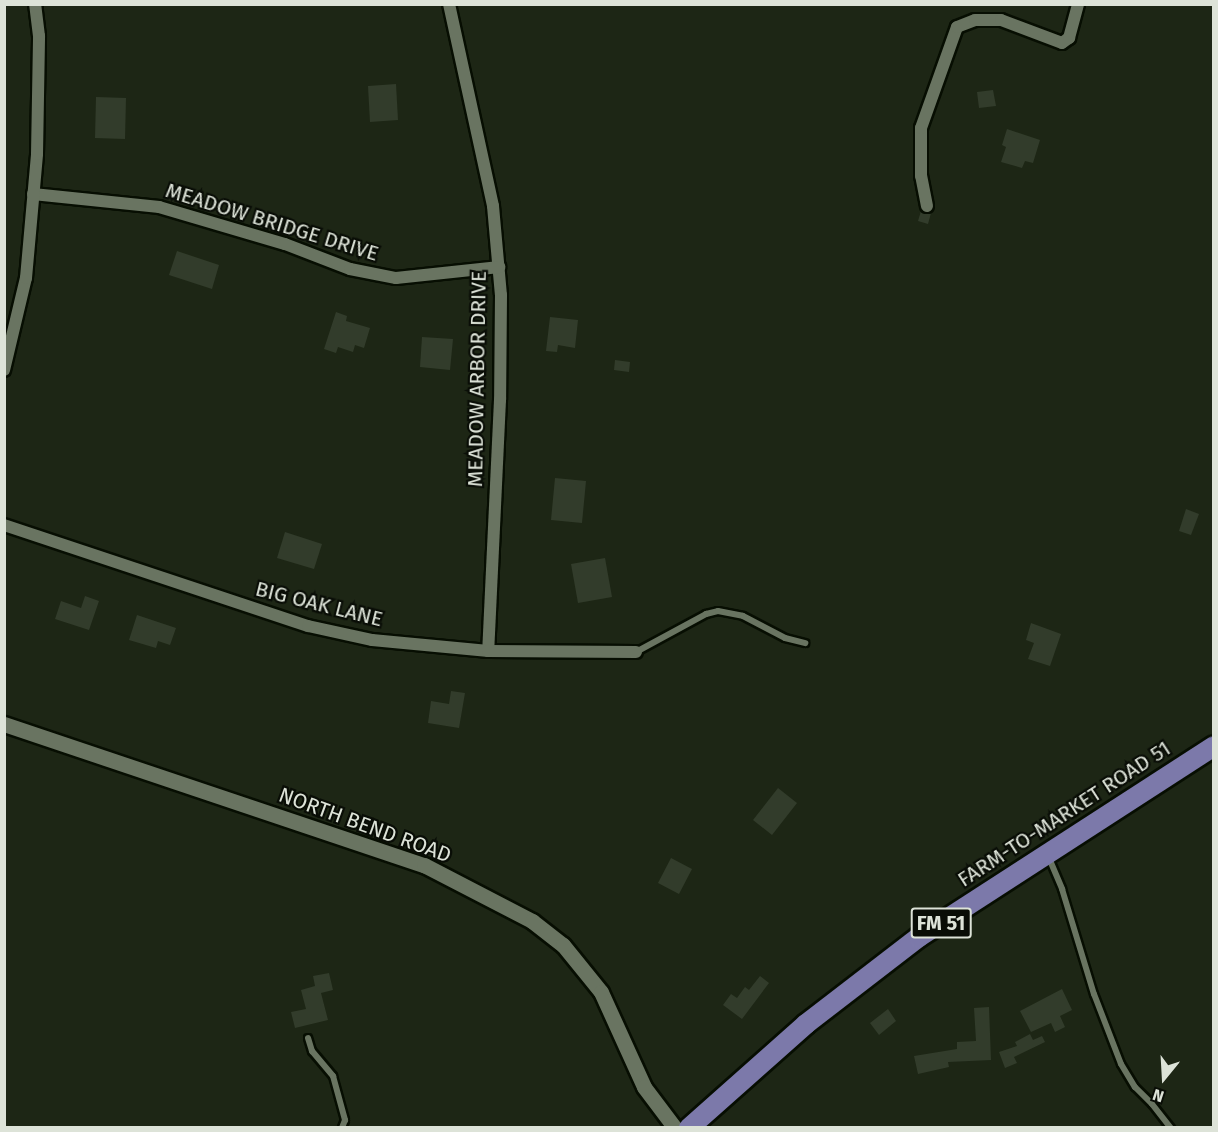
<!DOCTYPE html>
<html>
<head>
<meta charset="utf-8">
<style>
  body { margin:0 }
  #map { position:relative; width:1218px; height:1132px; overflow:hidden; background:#1d2615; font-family:"Fira Sans",sans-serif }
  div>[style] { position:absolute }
  .building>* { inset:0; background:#323c2b }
  .roads { filter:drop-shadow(2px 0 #070e02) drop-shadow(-2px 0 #070e02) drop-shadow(0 2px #070e02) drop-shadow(0 -2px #070e02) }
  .service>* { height:6px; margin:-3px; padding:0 3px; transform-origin:3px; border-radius:3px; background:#697461 }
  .minor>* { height:12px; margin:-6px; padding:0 6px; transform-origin:6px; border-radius:6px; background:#697461 }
  .tertiary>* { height:15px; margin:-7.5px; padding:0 7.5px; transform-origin:7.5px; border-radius:7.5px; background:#697461 }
  .primary>* { height:20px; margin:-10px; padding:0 10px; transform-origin:10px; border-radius:10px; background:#7c79aa }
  span { translate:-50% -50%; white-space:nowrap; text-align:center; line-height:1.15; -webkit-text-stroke:4.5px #090d06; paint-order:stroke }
  .shield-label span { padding:2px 4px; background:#090d06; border:2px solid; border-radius:4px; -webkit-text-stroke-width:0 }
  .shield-label { font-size:20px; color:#dde3d8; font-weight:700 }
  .street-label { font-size:21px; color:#dde3d8 }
  .frame { position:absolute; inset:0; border:6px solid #dde3d8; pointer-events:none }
  .north { position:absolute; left:1134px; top:1048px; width:60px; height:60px; -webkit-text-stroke:4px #090d06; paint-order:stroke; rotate:198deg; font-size:16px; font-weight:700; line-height:24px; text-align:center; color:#dde3d8 }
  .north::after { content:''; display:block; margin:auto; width:21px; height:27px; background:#dde3d8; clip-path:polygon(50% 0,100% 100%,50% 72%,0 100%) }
</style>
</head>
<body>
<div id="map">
  <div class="building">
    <div style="clip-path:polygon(396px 84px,398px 120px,370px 122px,368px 86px)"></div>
    <div style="clip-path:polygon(993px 90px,996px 106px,979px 108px,977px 92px)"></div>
    <div style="clip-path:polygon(96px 97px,126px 98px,125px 139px,95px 138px)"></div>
    <div style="clip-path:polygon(1007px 129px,1040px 140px,1033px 163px,1025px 161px,1022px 168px,1001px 162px,1006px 147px,1002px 145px)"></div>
    <div style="clip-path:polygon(921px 211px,931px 213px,928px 224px,918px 221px)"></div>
    <div style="clip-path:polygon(177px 251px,219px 265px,212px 289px,169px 275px)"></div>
    <div style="clip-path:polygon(336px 312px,347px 316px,346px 321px,370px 328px,364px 348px,355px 345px,353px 352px,338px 347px,336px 353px,324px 349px)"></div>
    <div style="clip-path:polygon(550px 317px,578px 320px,575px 348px,558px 345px,557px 352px,546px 351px)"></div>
    <div style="clip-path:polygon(422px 337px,453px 339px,450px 370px,420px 367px)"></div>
    <div style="clip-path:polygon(615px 360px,630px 362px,629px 372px,614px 370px)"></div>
    <div style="clip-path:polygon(555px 478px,586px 481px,582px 523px,551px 520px)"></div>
    <div style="clip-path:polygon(1186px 509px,1199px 514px,1191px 535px,1179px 531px)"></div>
    <div style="clip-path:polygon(285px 532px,322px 544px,314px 569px,277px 558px)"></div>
    <div style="clip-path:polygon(605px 558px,612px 597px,578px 603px,571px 564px)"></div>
    <div style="clip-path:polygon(85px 596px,99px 601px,89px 630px,55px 619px,61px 601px,81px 608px)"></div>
    <div style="clip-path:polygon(137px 615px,176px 628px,170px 645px,158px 641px,156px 648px,129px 640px)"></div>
    <div style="clip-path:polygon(1031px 623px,1061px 634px,1050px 666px,1028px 659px,1034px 643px,1026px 640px)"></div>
    <div style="clip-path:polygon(451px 691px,465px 693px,459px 728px,428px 723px,431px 701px,449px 704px)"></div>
    <div style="clip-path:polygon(778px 788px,797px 803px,772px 835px,753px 820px)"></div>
    <div style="clip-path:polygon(671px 858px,692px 869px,679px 894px,658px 883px)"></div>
    <div style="clip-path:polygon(329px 973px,333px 990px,321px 993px,328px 1020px,295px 1028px,291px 1012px,306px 1009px,301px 990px,315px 986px,313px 976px)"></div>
    <div style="clip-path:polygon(760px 976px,769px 983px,742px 1019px,723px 1005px,731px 994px,737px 998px,745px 987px,749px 990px)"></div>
    <div style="clip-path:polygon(1062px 989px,1072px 1010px,1060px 1016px,1065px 1027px,1055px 1032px,1051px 1023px,1031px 1032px,1020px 1011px)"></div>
    <div style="clip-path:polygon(989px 1007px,991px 1060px,948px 1062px,949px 1067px,918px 1074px,914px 1056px,957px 1049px,957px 1042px,976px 1041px,974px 1008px)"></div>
    <div style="clip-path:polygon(888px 1009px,896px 1021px,879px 1035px,870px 1023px)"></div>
    <div style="clip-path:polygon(1030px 1034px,1033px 1040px,1042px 1036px,1045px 1042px,1014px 1057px,1017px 1063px,1005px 1068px,999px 1052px,1017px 1046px,1015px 1042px)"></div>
  </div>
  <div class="roads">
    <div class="service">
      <div style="left:636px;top:652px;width:80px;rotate:-28.5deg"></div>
      <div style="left:706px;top:614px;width:12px;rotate:-14deg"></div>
      <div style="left:718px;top:611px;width:25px;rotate:11deg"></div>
      <div style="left:743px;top:616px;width:47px;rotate:27.6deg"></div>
      <div style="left:785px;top:638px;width:21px;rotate:14deg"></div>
      <div style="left:1049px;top:858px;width:34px;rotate:67deg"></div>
      <div style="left:1062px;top:889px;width:110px;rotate:73.1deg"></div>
      <div style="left:1094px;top:994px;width:75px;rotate:68.9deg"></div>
      <div style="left:1121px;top:1064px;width:27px;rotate:59deg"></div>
      <div style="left:1135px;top:1087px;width:24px;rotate:45deg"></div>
      <div style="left:1152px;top:1104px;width:31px;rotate:52deg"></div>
      <div style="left:308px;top:1038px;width:14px;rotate:73deg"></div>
      <div style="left:312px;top:1051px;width:33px;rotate:50deg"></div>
      <div style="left:333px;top:1076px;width:46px;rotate:74.7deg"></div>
      <div style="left:345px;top:1120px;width:9px;rotate:111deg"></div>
    </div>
    <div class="minor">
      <div style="left:449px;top:4px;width:207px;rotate:77.7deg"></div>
      <div style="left:493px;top:206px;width:89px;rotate:84.9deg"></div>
      <div style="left:501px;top:295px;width:105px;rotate:90.5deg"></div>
      <div style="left:500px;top:400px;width:251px;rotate:92.7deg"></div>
      <div style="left:33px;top:194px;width:127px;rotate:5.9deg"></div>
      <div style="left:159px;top:207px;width:131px;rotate:16.4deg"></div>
      <div style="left:285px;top:244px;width:70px;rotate:21deg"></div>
      <div style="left:350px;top:269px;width:47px;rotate:11.1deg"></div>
      <div style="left:396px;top:278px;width:104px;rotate:-6.1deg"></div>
      <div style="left:927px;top:206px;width:31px;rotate:-101deg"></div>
      <div style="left:921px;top:176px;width:48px;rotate:-90deg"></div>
      <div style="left:921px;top:128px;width:107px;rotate:-70.4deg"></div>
      <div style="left:957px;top:27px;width:19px;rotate:-21deg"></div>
      <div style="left:975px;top:20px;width:26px"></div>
      <div style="left:1001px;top:20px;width:65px;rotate:20.7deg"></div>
      <div style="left:1062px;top:43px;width:9px;rotate:-36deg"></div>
      <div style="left:1069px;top:38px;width:35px;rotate:-75deg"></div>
      <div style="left:4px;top:370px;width:95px;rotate:-76.6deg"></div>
      <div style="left:26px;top:278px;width:124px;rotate:-84.9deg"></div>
      <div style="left:37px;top:154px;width:118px;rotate:-89deg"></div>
      <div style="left:39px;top:36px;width:32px;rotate:-97deg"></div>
      <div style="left:4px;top:525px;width:320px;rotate:18.4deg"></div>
      <div style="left:308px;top:626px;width:66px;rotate:12.3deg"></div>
      <div style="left:372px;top:640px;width:117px;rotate:5.4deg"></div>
      <div style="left:488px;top:651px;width:148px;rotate:0.4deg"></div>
    </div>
    <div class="tertiary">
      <div style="left:4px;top:724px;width:443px;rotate:18.6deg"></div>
      <div style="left:424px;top:865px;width:122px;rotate:27.4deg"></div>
      <div style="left:532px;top:921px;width:39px;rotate:38deg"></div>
      <div style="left:563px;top:945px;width:60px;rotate:51deg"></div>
      <div style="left:601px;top:992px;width:104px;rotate:65.6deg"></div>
      <div style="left:644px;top:1087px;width:51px;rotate:52.9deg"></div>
    </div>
    <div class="primary">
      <div style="left:689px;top:1128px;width:157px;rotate:-41.6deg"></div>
      <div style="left:806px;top:1024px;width:143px;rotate:-37.6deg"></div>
      <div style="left:919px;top:937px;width:351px;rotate:-32.9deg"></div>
    </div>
  </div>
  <div class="shield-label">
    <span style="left:941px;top:923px">FM 51</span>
  </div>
  <div class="street-label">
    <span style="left:272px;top:222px;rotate:17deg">MEADOW BRIDGE DRIVE</span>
    <span style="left:477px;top:379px;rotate:-89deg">MEADOW ARBOR DRIVE</span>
    <span style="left:319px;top:604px;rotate:14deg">BIG OAK LANE</span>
    <span style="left:1064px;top:814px;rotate:-33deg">FARM-TO-MARKET ROAD 51</span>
    <span style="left:365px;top:825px;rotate:20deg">NORTH BEND ROAD</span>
  </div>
  <div class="frame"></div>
  <div class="north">N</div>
</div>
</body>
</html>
